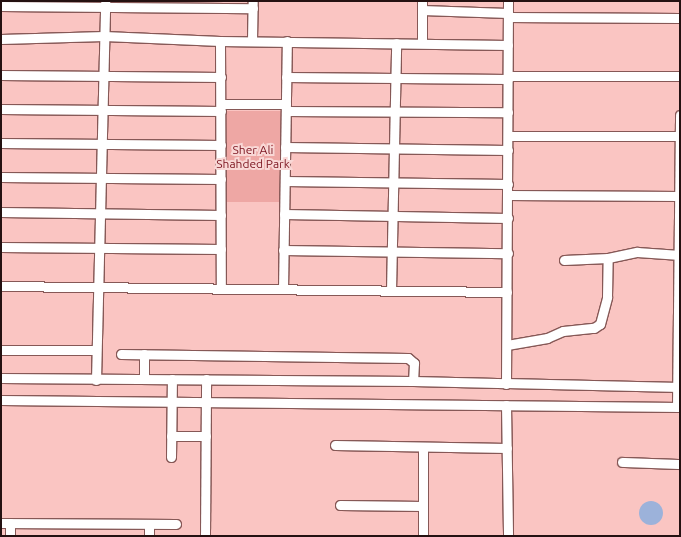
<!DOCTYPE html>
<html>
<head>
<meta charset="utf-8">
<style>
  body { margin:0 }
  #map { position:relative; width:681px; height:537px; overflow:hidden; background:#fac5c2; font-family:Ubuntu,sans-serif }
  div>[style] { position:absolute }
  .green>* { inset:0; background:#eea7a4 }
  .building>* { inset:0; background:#9cb2da }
  .round { border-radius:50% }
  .roads { filter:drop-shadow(1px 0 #865856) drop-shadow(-1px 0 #865856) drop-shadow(0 1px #865856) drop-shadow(0 -1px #865856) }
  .minor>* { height:9px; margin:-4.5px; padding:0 4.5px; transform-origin:4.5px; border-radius:4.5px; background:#fff }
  span { translate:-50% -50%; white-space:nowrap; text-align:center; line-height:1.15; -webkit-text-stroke:4px #f9d8d6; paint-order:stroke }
  .park-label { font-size:12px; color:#7b141f }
  .frame { position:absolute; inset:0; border:2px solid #241111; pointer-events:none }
</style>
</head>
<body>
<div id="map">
  <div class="green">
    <div style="clip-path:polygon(221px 111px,286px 111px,284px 202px,221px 202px)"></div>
  </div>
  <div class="building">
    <div class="round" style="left:639px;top:501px;width:24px;height:24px"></div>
  </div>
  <div class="roads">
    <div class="minor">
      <div style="left:1px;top:6px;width:252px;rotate:0.5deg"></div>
      <div style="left:422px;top:10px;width:86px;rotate:2deg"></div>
      <div style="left:508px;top:17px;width:172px;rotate:0.3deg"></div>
      <div style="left:1px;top:39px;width:103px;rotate:-1.7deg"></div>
      <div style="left:104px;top:36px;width:116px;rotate:2.5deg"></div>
      <div style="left:220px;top:41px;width:288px;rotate:0.8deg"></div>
      <div style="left:252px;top:40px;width:39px;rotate:-89deg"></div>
      <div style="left:220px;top:41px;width:247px;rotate:89.8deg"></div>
      <div style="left:422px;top:43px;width:42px;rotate:-90deg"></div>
      <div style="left:1px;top:75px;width:220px;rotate:0.5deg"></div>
      <div style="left:508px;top:76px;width:172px"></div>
      <div style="left:286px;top:77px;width:222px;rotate:0.5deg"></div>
      <div style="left:221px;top:104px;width:65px"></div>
      <div style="left:1px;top:109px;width:220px;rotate:0.5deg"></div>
      <div style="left:286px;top:111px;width:222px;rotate:0.3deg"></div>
      <div style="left:508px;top:136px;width:171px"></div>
      <div style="left:1px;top:143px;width:220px;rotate:0.5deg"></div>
      <div style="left:285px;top:147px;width:223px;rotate:0.8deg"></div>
      <div style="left:1px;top:177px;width:220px;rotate:0.5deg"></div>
      <div style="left:285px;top:181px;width:223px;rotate:0.8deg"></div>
      <div style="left:508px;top:195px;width:171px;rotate:0.3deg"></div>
      <div style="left:1px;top:212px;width:220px;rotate:0.8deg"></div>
      <div style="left:284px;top:214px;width:224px;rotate:1deg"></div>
      <div style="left:1px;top:247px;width:220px;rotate:0.5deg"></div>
      <div style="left:283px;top:250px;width:225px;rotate:0.8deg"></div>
      <div style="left:564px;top:260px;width:44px;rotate:-2.6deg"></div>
      <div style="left:608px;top:258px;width:30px;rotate:-12deg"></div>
      <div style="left:637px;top:252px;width:43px;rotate:4deg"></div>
      <div style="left:1px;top:286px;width:506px;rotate:0.68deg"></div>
      <div style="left:283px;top:289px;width:248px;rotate:-89.1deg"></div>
      <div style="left:391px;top:291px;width:248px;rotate:-88.8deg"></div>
      <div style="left:507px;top:345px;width:41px;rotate:-9.9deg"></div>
      <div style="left:547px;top:338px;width:17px;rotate:-24deg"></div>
      <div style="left:563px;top:331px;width:31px;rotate:-6deg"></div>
      <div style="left:594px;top:328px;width:7px;rotate:-34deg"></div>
      <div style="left:600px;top:324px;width:28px;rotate:-75deg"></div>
      <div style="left:607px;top:297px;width:39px;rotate:-89deg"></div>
      <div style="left:1px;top:350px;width:94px"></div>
      <div style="left:121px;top:354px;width:287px;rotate:0.8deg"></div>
      <div style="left:408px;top:358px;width:8px;rotate:40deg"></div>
      <div style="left:414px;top:363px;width:18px;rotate:93deg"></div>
      <div style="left:1px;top:378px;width:412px;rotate:0.4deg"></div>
      <div style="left:413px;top:381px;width:267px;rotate:1.3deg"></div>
      <div style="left:144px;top:379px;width:25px;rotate:-90deg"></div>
      <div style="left:96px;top:380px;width:379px;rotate:-88.6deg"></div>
      <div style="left:506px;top:384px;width:383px;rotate:-89.7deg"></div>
      <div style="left:1px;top:400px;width:679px;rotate:0.59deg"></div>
      <div style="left:506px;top:405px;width:131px;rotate:89.1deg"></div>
      <div style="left:677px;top:407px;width:292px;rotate:-89.4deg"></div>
      <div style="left:171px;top:436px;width:35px"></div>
      <div style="left:335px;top:445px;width:172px;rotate:1deg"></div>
      <div style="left:423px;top:447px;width:89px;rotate:90deg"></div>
      <div style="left:171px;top:457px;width:78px;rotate:-89.3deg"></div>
      <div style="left:622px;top:462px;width:58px;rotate:2deg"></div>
      <div style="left:340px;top:505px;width:83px;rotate:0.7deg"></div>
      <div style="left:1px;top:523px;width:175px;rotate:0.3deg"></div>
      <div style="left:10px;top:536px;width:13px;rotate:-90deg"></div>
      <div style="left:149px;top:536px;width:12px;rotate:-90deg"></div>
      <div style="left:205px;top:536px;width:157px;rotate:-89.6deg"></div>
    </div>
  </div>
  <div class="park-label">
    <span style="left:253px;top:157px">Sher Ali<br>Shahded Park</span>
  </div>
  <div class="frame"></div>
</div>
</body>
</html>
